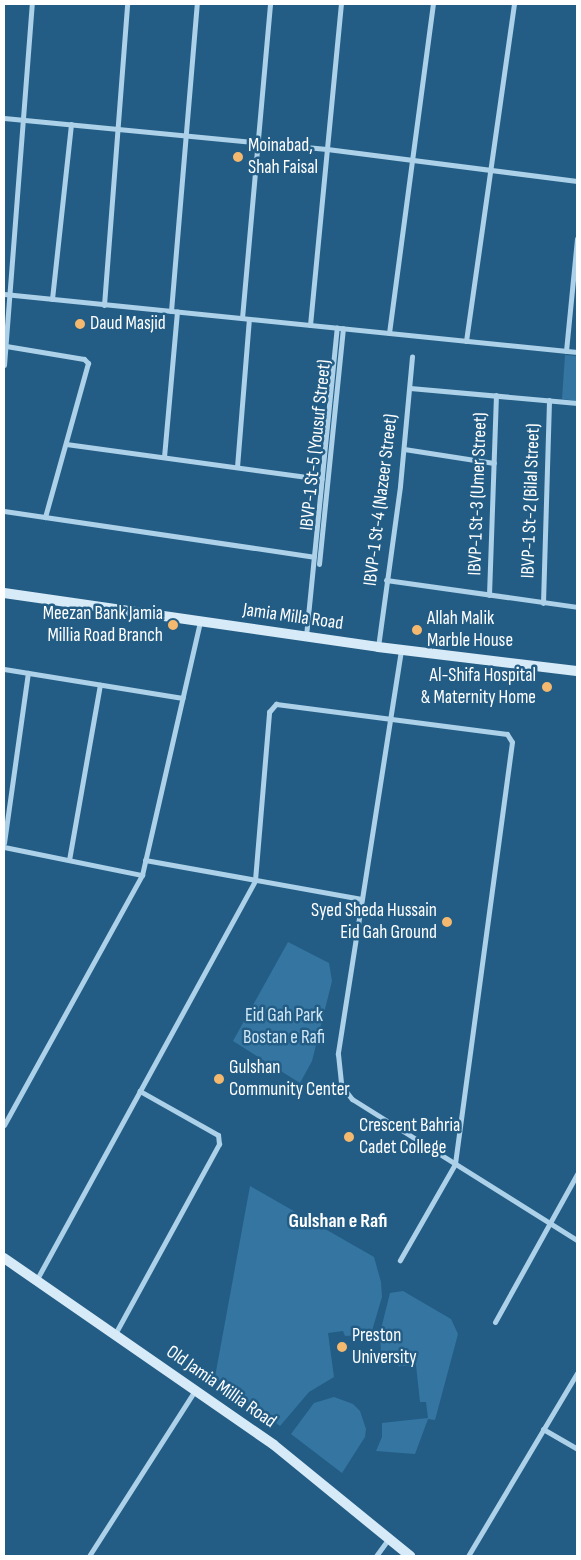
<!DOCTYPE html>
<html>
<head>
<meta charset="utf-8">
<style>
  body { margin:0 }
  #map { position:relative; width:581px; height:1560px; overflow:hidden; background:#235d85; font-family:"Sofia Sans Condensed",sans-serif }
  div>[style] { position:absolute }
  .green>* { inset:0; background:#3476a1 }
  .street>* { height:5px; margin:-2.5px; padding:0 2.5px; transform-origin:2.5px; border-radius:2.5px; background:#acd1e8 }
  .secondary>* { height:10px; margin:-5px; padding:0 5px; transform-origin:5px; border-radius:5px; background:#d7eaf7 }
  .dots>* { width:14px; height:14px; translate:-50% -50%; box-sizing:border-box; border:2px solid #235d85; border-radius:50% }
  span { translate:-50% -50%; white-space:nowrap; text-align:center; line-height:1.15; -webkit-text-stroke:5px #235d85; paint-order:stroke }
  .poi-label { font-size:19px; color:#fff }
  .left { translate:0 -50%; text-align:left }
  .right { translate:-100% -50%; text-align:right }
  .street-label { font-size:19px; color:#fff }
  .park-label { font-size:19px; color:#d0e8f7 }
  .neighbourhood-label { font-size:20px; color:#fff; font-weight:700 }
  .frame { position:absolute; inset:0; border:5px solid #fff; pointer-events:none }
</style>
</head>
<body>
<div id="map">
  <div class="green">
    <div style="clip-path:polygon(565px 355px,577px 356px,577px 401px,562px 399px)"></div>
    <div style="clip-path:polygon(288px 942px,329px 963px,332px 981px,312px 1061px,300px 1083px,233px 1041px)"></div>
    <div style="clip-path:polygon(250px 1186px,374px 1257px,381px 1282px,382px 1297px,371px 1334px,345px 1336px,343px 1331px,328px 1333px,334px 1377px,309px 1392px,280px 1426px,215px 1377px)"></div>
    <div style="clip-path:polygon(403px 1291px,451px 1319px,458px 1334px,435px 1420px,428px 1419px,415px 1454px,376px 1451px,382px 1437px,382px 1423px,428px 1418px,426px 1402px,420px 1402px,416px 1365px,399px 1366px,381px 1352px,380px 1333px,390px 1293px)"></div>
    <div style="clip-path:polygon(334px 1397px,353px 1404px,360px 1411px,366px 1429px,365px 1437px,342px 1473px,291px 1434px,314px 1403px)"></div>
  </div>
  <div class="street">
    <div style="left:4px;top:118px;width:324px;rotate:5.5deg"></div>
    <div style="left:327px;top:149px;width:252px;rotate:7.3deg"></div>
    <div style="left:4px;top:294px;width:576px;rotate:5.78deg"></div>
    <div style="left:52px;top:299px;width:176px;rotate:-83.8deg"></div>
    <div style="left:104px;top:305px;width:302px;rotate:-85.6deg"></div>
    <div style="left:171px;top:311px;width:308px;rotate:-85.2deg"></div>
    <div style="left:242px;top:318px;width:315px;rotate:-84.9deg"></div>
    <div style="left:310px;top:325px;width:322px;rotate:-84.5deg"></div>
    <div style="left:389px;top:333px;width:332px;rotate:-82.4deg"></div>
    <div style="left:466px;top:341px;width:340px;rotate:-81.9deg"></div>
    <div style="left:6px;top:346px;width:79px;rotate:9.5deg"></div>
    <div style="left:84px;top:359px;width:6px;rotate:45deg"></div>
    <div style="left:88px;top:363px;width:160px;rotate:105.6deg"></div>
    <div style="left:566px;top:351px;width:113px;rotate:-84.4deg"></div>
    <div style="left:4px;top:365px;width:362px;rotate:-85.6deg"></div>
    <div style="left:410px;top:388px;width:168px;rotate:5.1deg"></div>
    <div style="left:66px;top:444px;width:258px;rotate:7.8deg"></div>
    <div style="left:404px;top:449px;width:91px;rotate:8.8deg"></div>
    <div style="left:164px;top:457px;width:146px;rotate:-84.9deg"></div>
    <div style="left:237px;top:467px;width:148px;rotate:-85.4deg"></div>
    <div style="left:4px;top:511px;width:313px;rotate:8.4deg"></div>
    <div style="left:319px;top:564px;width:237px;rotate:-84.2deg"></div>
    <div style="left:386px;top:580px;width:193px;rotate:8deg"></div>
    <div style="left:489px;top:595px;width:200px;rotate:-88deg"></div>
    <div style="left:543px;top:603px;width:203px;rotate:-88.3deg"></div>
    <div style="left:306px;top:636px;width:310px;rotate:-84.3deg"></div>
    <div style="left:378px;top:647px;width:162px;rotate:-82.2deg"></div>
    <div style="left:400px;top:486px;width:130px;rotate:-84.7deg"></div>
    <div style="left:401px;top:650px;width:409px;rotate:98.9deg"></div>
    <div style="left:338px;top:1054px;width:31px;rotate:84deg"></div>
    <div style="left:341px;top:1085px;width:18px;rotate:52deg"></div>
    <div style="left:352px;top:1099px;width:266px;rotate:32.1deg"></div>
    <div style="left:4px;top:669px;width:181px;rotate:9.2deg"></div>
    <div style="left:4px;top:843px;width:172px;rotate:-82deg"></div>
    <div style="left:4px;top:847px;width:141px;rotate:11.5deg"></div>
    <div style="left:69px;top:860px;width:178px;rotate:-80deg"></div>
    <div style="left:145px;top:860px;width:220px;rotate:10.2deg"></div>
    <div style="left:4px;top:1125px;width:286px;rotate:-61.1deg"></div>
    <div style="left:142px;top:875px;width:260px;rotate:-77.1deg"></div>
    <div style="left:37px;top:1279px;width:455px;rotate:-61.3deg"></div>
    <div style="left:255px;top:880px;width:169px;rotate:-85.2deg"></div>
    <div style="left:269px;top:712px;width:11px;rotate:-49deg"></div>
    <div style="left:276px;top:704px;width:233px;rotate:7.4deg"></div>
    <div style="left:507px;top:734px;width:9px;rotate:58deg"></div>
    <div style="left:512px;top:742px;width:426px;rotate:97.7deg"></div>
    <div style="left:455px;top:1164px;width:111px;rotate:119.8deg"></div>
    <div style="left:495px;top:1322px;width:169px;rotate:-61deg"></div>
    <div style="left:115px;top:1334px;width:217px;rotate:-61.3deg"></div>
    <div style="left:219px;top:1144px;width:9px;rotate:-96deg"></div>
    <div style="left:218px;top:1135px;width:90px;rotate:-150.6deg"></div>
    <div style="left:543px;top:1429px;width:39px;rotate:30deg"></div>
    <div style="left:89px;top:1556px;width:197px;rotate:-57.4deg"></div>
    <div style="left:376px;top:1556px;width:22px;rotate:-54deg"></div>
    <div style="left:468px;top:1556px;width:213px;rotate:-59.2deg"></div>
  </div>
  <div class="secondary">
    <div style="left:4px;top:593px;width:378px;rotate:8.2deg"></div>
    <div style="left:378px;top:647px;width:200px;rotate:6.9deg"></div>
    <div style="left:4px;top:1258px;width:328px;rotate:34.7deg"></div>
    <div style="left:274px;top:1445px;width:176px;rotate:39.2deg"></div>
  </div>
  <div class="dots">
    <div style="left:238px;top:157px;background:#f4b86f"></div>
    <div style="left:80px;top:324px;background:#f4b86f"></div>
    <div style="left:173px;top:625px;background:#f4b86f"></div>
    <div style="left:417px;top:630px;background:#f4b86f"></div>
    <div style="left:547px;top:687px;background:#f4b86f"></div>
    <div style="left:447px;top:922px;background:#f4b86f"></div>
    <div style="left:219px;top:1079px;background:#f4b86f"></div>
    <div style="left:349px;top:1137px;background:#f4b86f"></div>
    <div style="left:342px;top:1347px;background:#f4b86f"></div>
  </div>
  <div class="poi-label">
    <span class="left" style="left:248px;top:157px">Moinabad,<br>Shah Faisal</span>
    <span class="left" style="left:90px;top:324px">Daud Masjid</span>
    <span class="right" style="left:163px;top:625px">Meezan Bank Jamia<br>Millia Road Branch</span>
    <span class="left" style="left:427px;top:630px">Allah Malik<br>Marble House</span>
    <span class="right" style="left:536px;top:687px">Al-Shifa Hospital<br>&amp; Maternity Home</span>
    <span class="right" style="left:437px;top:922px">Syed Sheda Hussain<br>Eid Gah Ground</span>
    <span class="left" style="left:229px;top:1079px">Gulshan<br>Community Center</span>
    <span class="left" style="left:359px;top:1137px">Crescent Bahria<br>Cadet College</span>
    <span class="left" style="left:352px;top:1347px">Preston<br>University</span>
  </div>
  <div class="street-label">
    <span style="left:316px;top:445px;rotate:-84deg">IBVP-1 St-5 (Yousuf Street)</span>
    <span style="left:478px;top:494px;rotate:-88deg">IBVP-1 St-3 (Umer Street)</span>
    <span style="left:381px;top:500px;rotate:-83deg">IBVP-1 St-4 (Nazeer Street)</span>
    <span style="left:531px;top:501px;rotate:-88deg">IBVP-1 St-2 (Bilal Street)</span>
    <span style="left:293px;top:617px;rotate:8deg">Jamia Milla Road</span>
    <span style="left:221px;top:1387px;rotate:35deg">Old Jamia Millia Road</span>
  </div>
  <div class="park-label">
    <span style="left:284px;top:1027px">Eid Gah Park<br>Bostan e Rafi</span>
  </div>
  <div class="neighbourhood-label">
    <span style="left:338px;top:1221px">Gulshan e Rafi</span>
  </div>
  <div class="frame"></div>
</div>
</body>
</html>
